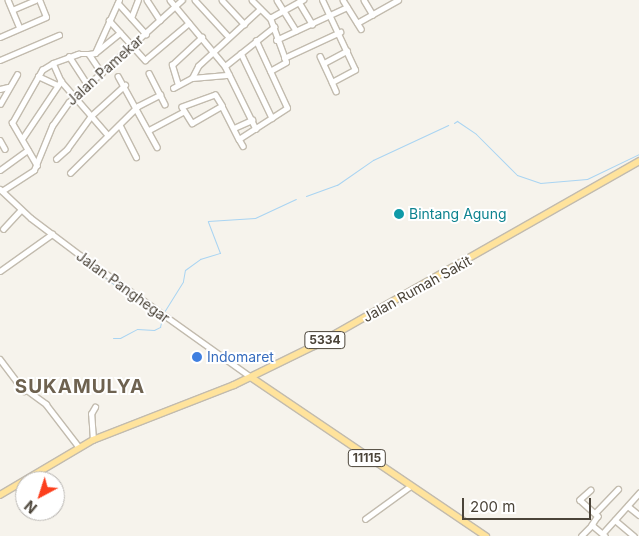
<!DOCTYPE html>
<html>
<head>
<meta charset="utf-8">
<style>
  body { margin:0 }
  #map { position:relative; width:639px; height:536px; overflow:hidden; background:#f6f3ec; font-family:Inter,sans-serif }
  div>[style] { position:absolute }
  .stream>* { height:1px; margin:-0.5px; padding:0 0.5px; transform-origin:0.5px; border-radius:0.5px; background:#a9d4f2 }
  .roads { filter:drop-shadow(1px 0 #c2bbae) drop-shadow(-1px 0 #c2bbae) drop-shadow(0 1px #c2bbae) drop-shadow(0 -1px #c2bbae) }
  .minor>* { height:4.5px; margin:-2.25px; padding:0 2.25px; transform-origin:2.25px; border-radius:2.25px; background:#fff }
  .major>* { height:5.5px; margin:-2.75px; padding:0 2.75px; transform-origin:2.75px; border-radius:2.75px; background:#ffe39c }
  .dots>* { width:14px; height:14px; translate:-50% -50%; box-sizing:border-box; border:2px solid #fff; border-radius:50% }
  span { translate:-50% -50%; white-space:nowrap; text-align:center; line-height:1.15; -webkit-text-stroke:4px #fff; paint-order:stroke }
  .shield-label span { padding:1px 4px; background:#fff; border:1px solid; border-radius:4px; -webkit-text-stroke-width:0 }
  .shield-label { font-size:12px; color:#4b4439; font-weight:700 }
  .street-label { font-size:14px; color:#4b4439 }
  .culture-label { font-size:14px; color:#0d838f }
  .left { translate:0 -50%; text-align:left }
  .shop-label { font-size:14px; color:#366cbe }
  .district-label { font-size:19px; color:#6e6250; font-weight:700; letter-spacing:1px }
  .north { position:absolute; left:15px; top:471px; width:50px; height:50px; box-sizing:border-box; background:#fff; border:1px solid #b7b4b0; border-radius:50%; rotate:220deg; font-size:14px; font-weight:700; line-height:20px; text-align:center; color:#4b4439 }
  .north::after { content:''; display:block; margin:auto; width:18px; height:22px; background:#fc3f1d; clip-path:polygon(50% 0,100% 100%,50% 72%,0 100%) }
  .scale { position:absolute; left:462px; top:498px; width:129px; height:22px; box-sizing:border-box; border:2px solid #4b4439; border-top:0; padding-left:6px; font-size:15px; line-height:18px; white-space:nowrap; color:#4b4439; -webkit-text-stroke:4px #fff; paint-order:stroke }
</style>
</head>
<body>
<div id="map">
  <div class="stream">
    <div style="left:454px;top:123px;width:4px;rotate:-34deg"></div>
    <div style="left:457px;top:121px;width:23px;rotate:34deg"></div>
    <div style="left:476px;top:134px;width:58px;rotate:45deg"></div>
    <div style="left:517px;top:175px;width:24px;rotate:19deg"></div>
    <div style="left:540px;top:183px;width:47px;rotate:-4.9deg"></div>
    <div style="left:587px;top:179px;width:58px;rotate:-25.7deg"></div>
    <div style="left:306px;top:196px;width:33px;rotate:-20deg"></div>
    <div style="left:337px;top:185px;width:44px;rotate:-34.8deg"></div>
    <div style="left:373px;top:160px;width:83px;rotate:-25deg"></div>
    <div style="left:52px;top:238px;width:27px;rotate:36deg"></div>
    <div style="left:80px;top:259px;width:16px;rotate:38deg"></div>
    <div style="left:100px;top:274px;width:77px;rotate:36.6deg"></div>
    <div style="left:164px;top:312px;width:36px;rotate:-58deg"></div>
    <div style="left:183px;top:281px;width:11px;rotate:-80deg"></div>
    <div style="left:185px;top:270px;width:19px;rotate:-36deg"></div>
    <div style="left:200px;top:259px;width:21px;rotate:-17deg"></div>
    <div style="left:220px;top:253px;width:34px;rotate:-111deg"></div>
    <div style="left:208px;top:221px;width:47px;rotate:-3.7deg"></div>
    <div style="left:255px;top:218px;width:45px;rotate:-24.9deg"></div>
    <div style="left:113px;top:338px;width:7px"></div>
    <div style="left:120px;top:338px;width:19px;rotate:-28deg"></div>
    <div style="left:137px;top:329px;width:17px;rotate:3deg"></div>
    <div style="left:154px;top:330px;width:7px;rotate:-27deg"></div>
    <div style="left:160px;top:327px;width:9px;rotate:-77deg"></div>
  </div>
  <div class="roads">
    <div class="minor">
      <div style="left:8px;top:0;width:30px;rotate:67deg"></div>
      <div style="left:147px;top:0;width:24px;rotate:57deg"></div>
      <div style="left:170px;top:0;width:86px;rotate:50.2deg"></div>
      <div style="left:225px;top:66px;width:70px;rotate:63.8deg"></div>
      <div style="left:195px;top:0;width:50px;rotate:47.4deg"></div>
      <div style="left:222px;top:0;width:33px;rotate:47deg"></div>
      <div style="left:252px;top:0;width:25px;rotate:45deg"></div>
      <div style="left:270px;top:18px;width:38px;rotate:-29deg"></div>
      <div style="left:277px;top:0;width:36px;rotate:58deg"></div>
      <div style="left:343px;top:0;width:34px;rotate:58deg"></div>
      <div style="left:364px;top:0;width:17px;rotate:59deg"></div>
      <div style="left:299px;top:2px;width:26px;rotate:59deg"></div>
      <div style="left:118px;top:3px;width:42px;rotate:47.9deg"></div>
      <div style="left:12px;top:10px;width:25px;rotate:-23deg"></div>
      <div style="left:131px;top:18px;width:19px;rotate:-69deg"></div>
      <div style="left:109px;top:20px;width:54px;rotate:48deg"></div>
      <div style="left:145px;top:60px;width:57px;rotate:-40.1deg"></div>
      <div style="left:357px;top:23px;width:47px;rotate:-29.3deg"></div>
      <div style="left:0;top:37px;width:50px;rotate:-23.5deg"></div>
      <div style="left:46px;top:17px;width:18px;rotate:-112deg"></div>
      <div style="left:276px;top:40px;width:78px;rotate:-24.9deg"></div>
      <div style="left:95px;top:53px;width:32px;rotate:-39deg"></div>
      <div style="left:241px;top:53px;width:72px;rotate:64.5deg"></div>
      <div style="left:89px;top:54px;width:6px;rotate:-9deg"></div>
      <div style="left:95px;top:53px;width:58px;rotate:-65.6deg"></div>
      <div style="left:89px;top:54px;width:23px;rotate:56deg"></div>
      <div style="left:69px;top:56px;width:35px;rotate:57deg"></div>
      <div style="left:320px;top:56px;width:29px;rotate:65deg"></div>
      <div style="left:332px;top:82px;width:26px;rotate:-28deg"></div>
      <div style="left:355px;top:70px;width:77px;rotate:-115.2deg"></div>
      <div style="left:284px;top:58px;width:62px;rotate:-24.9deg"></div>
      <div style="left:0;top:60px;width:64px;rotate:-23deg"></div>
      <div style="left:53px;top:63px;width:27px;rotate:-20deg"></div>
      <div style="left:78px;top:54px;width:11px"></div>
      <div style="left:324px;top:63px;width:26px;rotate:-28deg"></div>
      <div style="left:225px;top:66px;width:63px;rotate:-38.5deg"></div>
      <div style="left:270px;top:71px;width:18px;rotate:-29deg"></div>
      <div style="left:286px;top:62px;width:47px;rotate:-110deg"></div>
      <div style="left:149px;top:73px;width:35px;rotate:63deg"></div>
      <div style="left:38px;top:76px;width:21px;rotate:25deg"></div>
      <div style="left:118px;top:76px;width:81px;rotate:61.2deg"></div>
      <div style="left:192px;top:78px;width:13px;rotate:-63deg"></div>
      <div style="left:198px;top:66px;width:84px;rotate:-42.6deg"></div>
      <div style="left:332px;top:82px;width:10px;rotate:66deg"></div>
      <div style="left:178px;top:85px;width:21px;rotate:-107deg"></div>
      <div style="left:172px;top:65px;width:41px;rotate:-43deg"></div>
      <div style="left:173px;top:88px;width:21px;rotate:-28deg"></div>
      <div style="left:192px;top:78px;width:37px;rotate:-5deg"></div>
      <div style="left:0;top:89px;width:8px;rotate:-14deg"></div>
      <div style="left:0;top:104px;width:34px;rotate:-60deg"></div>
      <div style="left:222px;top:106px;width:13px;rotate:-122deg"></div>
      <div style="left:215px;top:95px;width:35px;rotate:160deg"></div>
      <div style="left:182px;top:107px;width:19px;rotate:58deg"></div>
      <div style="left:192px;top:123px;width:34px;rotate:-30deg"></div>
      <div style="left:222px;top:106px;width:37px;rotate:63deg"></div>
      <div style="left:239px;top:139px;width:57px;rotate:-32.9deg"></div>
      <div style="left:287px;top:108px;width:74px;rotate:-114.8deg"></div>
      <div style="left:120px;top:125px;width:36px;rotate:63deg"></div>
      <div style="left:234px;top:128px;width:20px;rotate:-24deg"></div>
      <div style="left:149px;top:130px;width:38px;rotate:-28deg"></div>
      <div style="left:22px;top:139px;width:70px;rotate:-56.1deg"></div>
      <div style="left:239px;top:139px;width:8px;rotate:60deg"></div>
      <div style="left:0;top:140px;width:10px;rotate:61deg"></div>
      <div style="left:56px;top:159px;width:15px;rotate:-42deg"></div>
      <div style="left:67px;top:149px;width:41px;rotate:-54deg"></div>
      <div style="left:91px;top:116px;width:46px;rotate:-42.4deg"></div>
      <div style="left:37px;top:166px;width:50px;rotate:-120.2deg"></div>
      <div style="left:12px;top:123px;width:61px;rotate:-60.5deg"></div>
      <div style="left:42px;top:70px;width:13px;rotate:-32deg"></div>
      <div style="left:53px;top:63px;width:20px;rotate:66deg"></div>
      <div style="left:61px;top:81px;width:72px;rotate:49deg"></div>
      <div style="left:0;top:170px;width:34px;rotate:-36deg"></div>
      <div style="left:70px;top:173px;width:95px;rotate:-44.6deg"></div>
      <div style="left:138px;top:106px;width:25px;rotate:-27deg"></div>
      <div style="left:0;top:189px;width:42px;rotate:43.1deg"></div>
      <div style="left:31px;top:218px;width:61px;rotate:37.1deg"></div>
      <div style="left:80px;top:255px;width:210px;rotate:35.5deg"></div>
      <div style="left:2px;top:191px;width:38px;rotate:-33deg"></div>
      <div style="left:34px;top:170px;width:48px;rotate:-67.8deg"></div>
      <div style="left:52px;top:126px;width:29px;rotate:-55deg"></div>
      <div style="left:69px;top:102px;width:152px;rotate:-42.1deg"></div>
      <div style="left:3px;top:229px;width:26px;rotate:-47deg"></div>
      <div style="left:0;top:271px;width:64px;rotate:-35.4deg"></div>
      <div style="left:0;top:359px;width:40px;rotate:53deg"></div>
      <div style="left:24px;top:391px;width:3px;rotate:-18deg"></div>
      <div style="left:27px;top:390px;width:24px;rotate:36deg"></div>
      <div style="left:46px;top:404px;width:54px;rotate:52.5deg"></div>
      <div style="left:93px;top:440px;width:26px;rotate:-94deg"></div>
      <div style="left:91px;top:414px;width:8px;rotate:-60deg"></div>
      <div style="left:591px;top:490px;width:15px;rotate:138deg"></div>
      <div style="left:580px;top:500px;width:24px;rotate:42deg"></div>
      <div style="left:598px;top:516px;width:11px;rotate:124deg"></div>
      <div style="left:628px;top:506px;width:14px;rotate:39deg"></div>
      <div style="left:595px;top:513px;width:33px;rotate:-46deg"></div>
      <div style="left:365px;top:519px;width:54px;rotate:-36deg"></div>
      <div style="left:615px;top:520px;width:25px;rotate:40deg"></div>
      <div style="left:603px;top:533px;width:54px;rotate:-48deg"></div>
      <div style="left:581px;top:536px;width:16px;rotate:-45deg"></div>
      <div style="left:592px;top:525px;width:17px;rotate:40deg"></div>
    </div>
    <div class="major">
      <div style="left:251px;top:377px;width:284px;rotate:34.1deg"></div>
      <div style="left:0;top:495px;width:108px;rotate:-30.6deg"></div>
      <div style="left:93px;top:440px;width:151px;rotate:-21.3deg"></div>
      <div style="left:234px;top:385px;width:89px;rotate:-26deg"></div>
      <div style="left:314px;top:346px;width:374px;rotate:-29.6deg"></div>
    </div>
  </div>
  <div class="dots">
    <div style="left:399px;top:214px;background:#0f9aa8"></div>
    <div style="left:197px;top:357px;background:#3f7fe0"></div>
  </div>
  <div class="shield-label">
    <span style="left:325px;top:340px">5334</span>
    <span style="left:367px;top:458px">11115</span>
  </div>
  <div class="street-label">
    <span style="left:105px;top:70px;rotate:-42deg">Jalan Pamekar</span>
    <span style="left:123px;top:287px;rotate:36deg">Jalan Panghegar</span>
    <span style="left:417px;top:289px;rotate:-29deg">Jalan Rumah Sakit</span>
  </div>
  <div class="culture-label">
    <span class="left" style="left:409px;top:214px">Bintang Agung</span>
  </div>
  <div class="shop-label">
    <span class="left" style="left:207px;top:357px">Indomaret</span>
  </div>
  <div class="district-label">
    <span style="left:80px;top:387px">SUKAMULYA</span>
  </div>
  <div class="north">N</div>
  <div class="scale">200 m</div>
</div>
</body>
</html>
